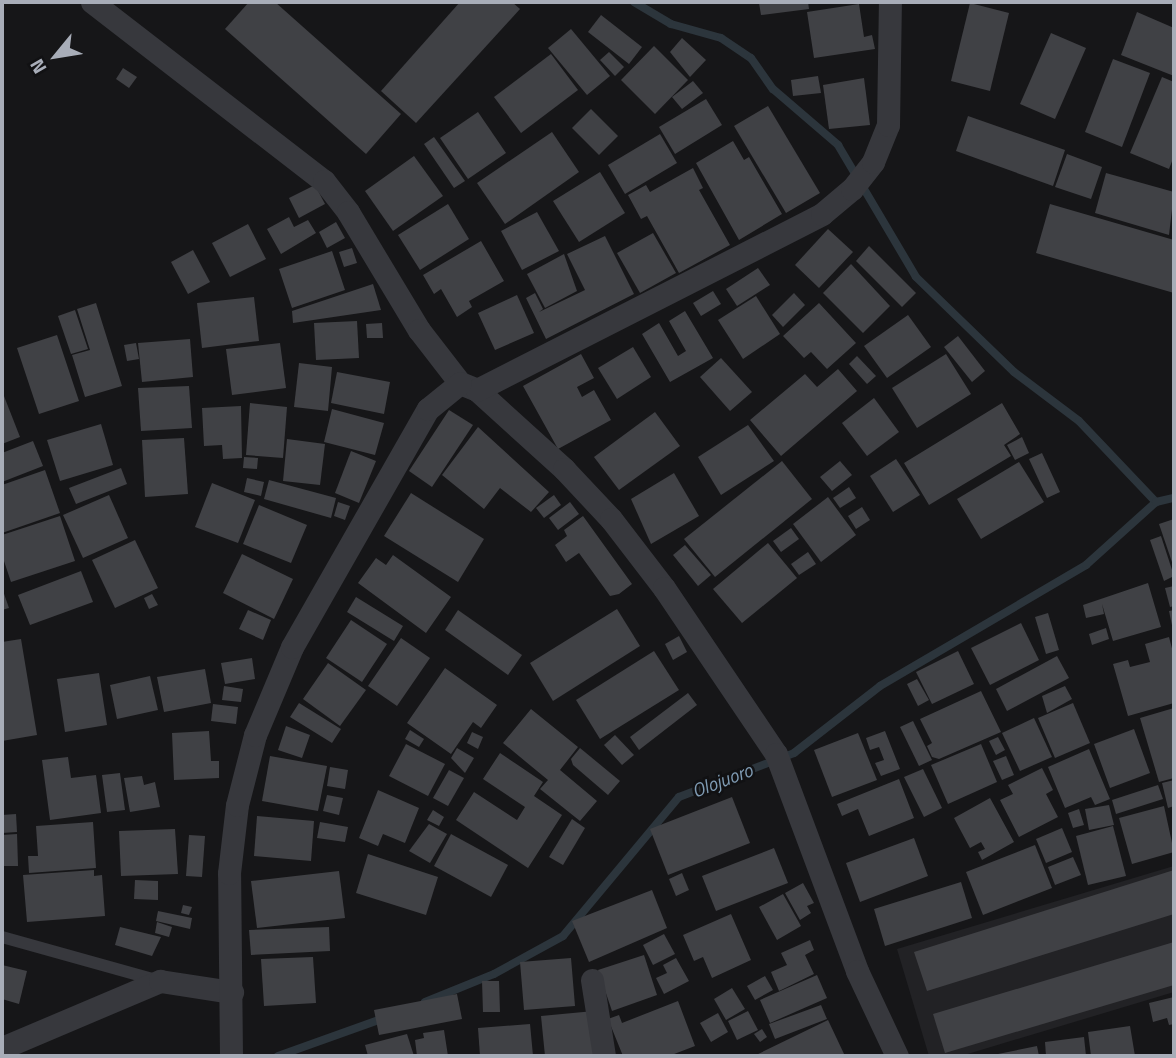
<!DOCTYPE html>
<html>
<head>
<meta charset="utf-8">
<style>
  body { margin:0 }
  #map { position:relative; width:1176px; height:1058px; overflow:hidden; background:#161618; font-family:"Titillium Web",sans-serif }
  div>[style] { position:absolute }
  .built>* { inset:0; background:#222225 }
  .stream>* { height:8px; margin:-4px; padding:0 4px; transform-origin:4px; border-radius:4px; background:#2c353c }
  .building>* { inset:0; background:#404145 }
  .service>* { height:12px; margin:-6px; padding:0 6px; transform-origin:6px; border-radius:6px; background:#37383d }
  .minor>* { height:23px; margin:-11.5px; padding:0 11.5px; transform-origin:11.5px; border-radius:11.5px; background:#37383d }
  span { translate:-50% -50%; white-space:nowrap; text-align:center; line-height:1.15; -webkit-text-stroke:5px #111113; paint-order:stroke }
  .water-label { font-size:19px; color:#7f9bb3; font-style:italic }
  .frame { position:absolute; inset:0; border:4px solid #a8adb8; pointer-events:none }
  .north { position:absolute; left:21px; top:21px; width:70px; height:70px; -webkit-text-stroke:5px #111113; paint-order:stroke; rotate:240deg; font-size:19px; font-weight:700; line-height:28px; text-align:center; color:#a8adb8 }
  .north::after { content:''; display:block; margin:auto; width:24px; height:32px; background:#a8adb8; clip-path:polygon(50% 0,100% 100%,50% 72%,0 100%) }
</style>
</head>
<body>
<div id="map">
  <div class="built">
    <div style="clip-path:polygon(1174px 866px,1174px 992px,961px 1056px,929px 1056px,897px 949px)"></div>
  </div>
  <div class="stream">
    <div style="left:634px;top:2px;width:43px;rotate:30.7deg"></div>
    <div style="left:671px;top:24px;width:52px;rotate:15.6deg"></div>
    <div style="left:721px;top:38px;width:36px;rotate:34deg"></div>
    <div style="left:751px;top:58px;width:38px;rotate:55deg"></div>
    <div style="left:773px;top:89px;width:86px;rotate:40.7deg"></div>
    <div style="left:838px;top:145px;width:153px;rotate:59.4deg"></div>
    <div style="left:916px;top:277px;width:136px;rotate:44.1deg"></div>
    <div style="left:1014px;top:372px;width:81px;rotate:37deg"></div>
    <div style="left:1079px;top:421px;width:112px;rotate:46.5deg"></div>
    <div style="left:425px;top:1002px;width:74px;rotate:-22.1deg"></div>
    <div style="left:494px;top:974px;width:79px;rotate:-28.8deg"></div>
    <div style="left:563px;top:936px;width:181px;rotate:-50.2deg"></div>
    <div style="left:679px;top:797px;width:123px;rotate:-20.9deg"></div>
    <div style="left:794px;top:753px;width:109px;rotate:-37.9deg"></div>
    <div style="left:880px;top:686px;width:239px;rotate:-30.4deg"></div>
    <div style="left:1086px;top:565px;width:94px;rotate:-42deg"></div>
    <div style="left:1156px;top:502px;width:18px;rotate:-13deg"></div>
    <div style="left:278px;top:1056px;width:113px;rotate:-19.7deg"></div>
  </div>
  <div class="building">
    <div style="clip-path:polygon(249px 2px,275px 2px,401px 114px,366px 154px,225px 29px)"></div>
    <div style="clip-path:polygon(460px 2px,512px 2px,520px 9px,416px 123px,381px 91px)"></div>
    <div style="clip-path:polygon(773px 2px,808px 2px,809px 9px,761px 15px,759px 3px)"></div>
    <div style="clip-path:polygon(970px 3px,1009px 13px,990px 91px,951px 81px)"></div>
    <div style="clip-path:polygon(859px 4px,864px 37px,872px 35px,875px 49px,814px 58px,807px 12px)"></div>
    <div style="clip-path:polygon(1137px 12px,1174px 28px,1174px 76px,1121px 55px)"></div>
    <div style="clip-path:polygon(601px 15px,642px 47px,629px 64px,588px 32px)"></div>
    <div style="clip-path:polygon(571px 29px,610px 76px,587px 95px,548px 48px)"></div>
    <div style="clip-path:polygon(1051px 33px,1086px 48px,1055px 119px,1020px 104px)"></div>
    <div style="clip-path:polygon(682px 38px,706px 60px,690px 77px,670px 52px)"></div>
    <div style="clip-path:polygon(654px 46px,688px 80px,655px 114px,621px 80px)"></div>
    <div style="clip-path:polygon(609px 52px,624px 67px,615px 76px,600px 60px)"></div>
    <div style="clip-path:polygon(551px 54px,578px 90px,521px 133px,494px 97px)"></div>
    <div style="clip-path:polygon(1113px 59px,1150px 73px,1122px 147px,1085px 132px)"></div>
    <div style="clip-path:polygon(123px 68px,137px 77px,129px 88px,116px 79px)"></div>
    <div style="clip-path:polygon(818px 76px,821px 93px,793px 96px,791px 80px)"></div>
    <div style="clip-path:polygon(1162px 77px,1174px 82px,1174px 156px,1169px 169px,1130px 153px)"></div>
    <div style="clip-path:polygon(864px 78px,870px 125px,829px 129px,823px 85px)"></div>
    <div style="clip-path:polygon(693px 81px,703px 93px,682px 109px,672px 97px)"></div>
    <div style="clip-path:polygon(706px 99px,722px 125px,675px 154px,659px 127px)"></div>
    <div style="clip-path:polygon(768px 106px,820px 193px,786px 213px,734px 126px)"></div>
    <div style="clip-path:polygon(591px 109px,618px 136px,599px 155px,572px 128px)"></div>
    <div style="clip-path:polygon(478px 112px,506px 153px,468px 179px,440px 138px)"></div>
    <div style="clip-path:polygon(968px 116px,1065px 150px,1053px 186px,956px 151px)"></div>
    <div style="clip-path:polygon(552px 132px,579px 172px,505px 224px,477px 183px)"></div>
    <div style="clip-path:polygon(660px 134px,677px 163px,625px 194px,608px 165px)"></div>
    <div style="clip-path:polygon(434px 137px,465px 181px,454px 188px,424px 144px)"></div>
    <div style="clip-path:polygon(733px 141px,744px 160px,749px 157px,782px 214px,739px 240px,696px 163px)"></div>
    <div style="clip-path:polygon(1067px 154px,1102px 167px,1091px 199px,1055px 187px)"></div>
    <div style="clip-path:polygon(414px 156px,443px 196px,393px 231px,365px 191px)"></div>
    <div style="clip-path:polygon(693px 168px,703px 188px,699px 190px,730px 245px,679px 273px,647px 216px,641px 219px,628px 195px,646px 185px,650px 192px)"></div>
    <div style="clip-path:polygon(600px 172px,625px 213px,579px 242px,553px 201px)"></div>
    <div style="clip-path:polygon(1106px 173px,1174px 192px,1169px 235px,1095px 213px)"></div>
    <div style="clip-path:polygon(315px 185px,325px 204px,299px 218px,289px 198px)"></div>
    <div style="clip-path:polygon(448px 204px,469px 239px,420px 270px,398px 235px)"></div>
    <div style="clip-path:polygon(1050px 204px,1174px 240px,1174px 293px,1036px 253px)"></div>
    <div style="clip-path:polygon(537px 212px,559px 251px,522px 270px,501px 231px)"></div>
    <div style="clip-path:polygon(289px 217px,294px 227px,308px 220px,316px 233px,281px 254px,267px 229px)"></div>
    <div style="clip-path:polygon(336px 222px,345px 238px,327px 248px,319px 232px)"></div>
    <div style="clip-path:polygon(248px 224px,266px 259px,230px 277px,212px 243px)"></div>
    <div style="clip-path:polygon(828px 229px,853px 252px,819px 288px,795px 265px)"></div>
    <div style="clip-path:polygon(653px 233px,676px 273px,640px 293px,617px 253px)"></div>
    <div style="clip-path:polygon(605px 236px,634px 294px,546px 339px,526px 298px,535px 293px,543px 309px,539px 312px,585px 290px,567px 254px)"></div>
    <div style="clip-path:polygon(481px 241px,504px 281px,469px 301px,472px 307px,457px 317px,441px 289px,434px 294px,423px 275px)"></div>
    <div style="clip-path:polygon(869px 246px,916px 293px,902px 307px,856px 261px)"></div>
    <div style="clip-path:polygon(352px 248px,357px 263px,344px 267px,339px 252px)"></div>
    <div style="clip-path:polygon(193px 250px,210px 282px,188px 294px,171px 262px)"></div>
    <div style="clip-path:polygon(332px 251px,345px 290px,292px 308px,279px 269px)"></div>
    <div style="clip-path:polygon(564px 254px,577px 291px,545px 308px,527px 274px)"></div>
    <div style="clip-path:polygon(851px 264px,890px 306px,863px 333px,823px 293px)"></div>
    <div style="clip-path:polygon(758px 268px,770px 285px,737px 306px,726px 289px)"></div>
    <div style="clip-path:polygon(373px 284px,381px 310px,293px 323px,292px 311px)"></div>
    <div style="clip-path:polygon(713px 291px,721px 304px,701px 316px,693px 303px)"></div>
    <div style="clip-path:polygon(794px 293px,805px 305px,783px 327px,772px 315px)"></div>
    <div style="clip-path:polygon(517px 295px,534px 333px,495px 350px,478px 313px)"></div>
    <div style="clip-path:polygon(756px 296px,780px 334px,743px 359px,718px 320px)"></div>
    <div style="clip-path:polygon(254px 297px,259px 341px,202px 348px,197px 303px)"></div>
    <div style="clip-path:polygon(96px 303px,122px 386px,85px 397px,72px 355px,90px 350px,77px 309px)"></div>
    <div style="clip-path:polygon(819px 303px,856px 343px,827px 369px,811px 352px,804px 358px,783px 336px)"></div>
    <div style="clip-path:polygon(75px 310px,88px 349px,71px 354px,58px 316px)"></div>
    <div style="clip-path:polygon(685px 311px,713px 358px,670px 382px,642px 334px,659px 323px,678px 356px,686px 351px,669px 321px)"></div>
    <div style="clip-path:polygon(908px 315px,931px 347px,887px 378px,864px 346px)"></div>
    <div style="clip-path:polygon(357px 321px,359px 358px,316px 360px,314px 323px)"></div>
    <div style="clip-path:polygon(382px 323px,383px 338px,367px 338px,366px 324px)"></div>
    <div style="clip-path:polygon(57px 335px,79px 401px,39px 414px,17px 348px)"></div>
    <div style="clip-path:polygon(958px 336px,985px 371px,972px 382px,944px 347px)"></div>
    <div style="clip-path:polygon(190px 339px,193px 377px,142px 382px,138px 343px)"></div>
    <div style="clip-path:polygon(136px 343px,139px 359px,127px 361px,124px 345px)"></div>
    <div style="clip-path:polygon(280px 343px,286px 388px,232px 395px,226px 349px)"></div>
    <div style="clip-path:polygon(633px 347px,651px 377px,617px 399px,598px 368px)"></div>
    <div style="clip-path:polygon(581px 354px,594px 378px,577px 387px,582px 397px,594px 390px,611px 420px,558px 449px,523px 386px)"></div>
    <div style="clip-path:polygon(946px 354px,971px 394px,917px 428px,892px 388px)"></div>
    <div style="clip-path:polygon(857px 356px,876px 376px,867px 384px,849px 364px)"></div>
    <div style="clip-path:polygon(721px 358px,752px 392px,730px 411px,700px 377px)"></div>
    <div style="clip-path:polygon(299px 363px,332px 367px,328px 411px,294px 407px)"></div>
    <div style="clip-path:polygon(838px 369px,857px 391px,781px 456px,750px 420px,805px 374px,817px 387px)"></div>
    <div style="clip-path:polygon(337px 372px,390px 382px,384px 414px,331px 403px)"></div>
    <div style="clip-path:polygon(189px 386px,192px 428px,141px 431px,138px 388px)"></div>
    <div style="clip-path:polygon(2px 391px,20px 437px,2px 444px)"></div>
    <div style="clip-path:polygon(874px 398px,899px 432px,867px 456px,842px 423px)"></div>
    <div style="clip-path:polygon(250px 403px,287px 407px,283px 458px,246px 455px)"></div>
    <div style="clip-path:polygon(1002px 403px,1020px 434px,1004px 445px,1011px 456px,929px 505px,904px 463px)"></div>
    <div style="clip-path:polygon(241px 406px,242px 458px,223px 459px,222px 445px,204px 446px,202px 408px)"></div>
    <div style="clip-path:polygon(332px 409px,384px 423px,375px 455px,324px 442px)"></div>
    <div style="clip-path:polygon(449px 410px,473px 425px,432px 487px,409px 471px)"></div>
    <div style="clip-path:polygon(655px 412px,680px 446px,619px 490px,594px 457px)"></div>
    <div style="clip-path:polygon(101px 424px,113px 465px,60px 481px,47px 440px)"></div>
    <div style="clip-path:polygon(748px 425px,774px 461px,721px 495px,698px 457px)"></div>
    <div style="clip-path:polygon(478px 427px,549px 492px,531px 512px,500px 488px,484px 509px,442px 475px)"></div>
    <div style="clip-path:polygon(1022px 437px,1029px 453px,1015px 460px,1007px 445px)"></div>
    <div style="clip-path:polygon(184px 438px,188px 494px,145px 497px,142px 440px)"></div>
    <div style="clip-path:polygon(287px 439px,325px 444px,320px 485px,283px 481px)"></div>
    <div style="clip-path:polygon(33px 441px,43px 466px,2px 482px,2px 453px)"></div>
    <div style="clip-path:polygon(351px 451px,376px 461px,359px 503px,335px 493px)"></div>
    <div style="clip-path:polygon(1042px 453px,1060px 492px,1047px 498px,1029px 459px)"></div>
    <div style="clip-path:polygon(244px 457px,258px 458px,257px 469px,243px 468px)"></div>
    <div style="clip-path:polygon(896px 459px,920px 495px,893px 512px,870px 476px)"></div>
    <div style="clip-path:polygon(782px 461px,812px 499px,715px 577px,684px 539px)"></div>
    <div style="clip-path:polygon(840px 461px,852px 475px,832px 491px,820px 477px)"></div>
    <div style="clip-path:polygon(1019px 462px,1044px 502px,981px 539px,957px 499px)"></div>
    <div style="clip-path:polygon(121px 468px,127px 484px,76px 504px,69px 488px)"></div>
    <div style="clip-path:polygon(45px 470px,60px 513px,2px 533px,2px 485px)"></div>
    <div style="clip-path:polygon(674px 473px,699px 516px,651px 544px,631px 499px)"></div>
    <div style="clip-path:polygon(247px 478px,264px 482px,261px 496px,244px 492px)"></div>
    <div style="clip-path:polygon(269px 480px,336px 498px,331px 518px,264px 499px)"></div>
    <div style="clip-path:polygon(212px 483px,255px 500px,238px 543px,195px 527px)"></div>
    <div style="clip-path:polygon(849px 487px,856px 498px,840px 508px,833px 498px)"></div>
    <div style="clip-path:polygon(411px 493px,484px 539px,458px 582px,384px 536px)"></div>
    <div style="clip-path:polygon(109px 495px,128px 538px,83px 558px,63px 515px)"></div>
    <div style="clip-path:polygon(554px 495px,561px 505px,544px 518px,536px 508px)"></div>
    <div style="clip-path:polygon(828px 497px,856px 535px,821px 562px,793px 524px)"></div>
    <div style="clip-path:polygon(338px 502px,350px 506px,345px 520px,334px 516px)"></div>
    <div style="clip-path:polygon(570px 502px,579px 514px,558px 530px,549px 518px)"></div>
    <div style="clip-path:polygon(259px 505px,307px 525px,291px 563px,243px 544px)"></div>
    <div style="clip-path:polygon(862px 507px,870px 520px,856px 529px,848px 516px)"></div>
    <div style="clip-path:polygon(60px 516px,75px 561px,11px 582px,2px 555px,2px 535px)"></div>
    <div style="clip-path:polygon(583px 516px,632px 584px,619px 594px,610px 596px,579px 553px,566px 562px,555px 545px,567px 536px,564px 530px)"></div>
    <div style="clip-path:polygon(1174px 519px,1174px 568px,1159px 524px)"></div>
    <div style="clip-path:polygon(791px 528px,799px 539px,781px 552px,773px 541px)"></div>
    <div style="clip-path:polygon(1161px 536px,1174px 576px,1164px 581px,1150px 540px)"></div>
    <div style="clip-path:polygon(135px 540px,158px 588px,115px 608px,92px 560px)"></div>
    <div style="clip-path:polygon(768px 543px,797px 578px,742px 623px,713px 589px)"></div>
    <div style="clip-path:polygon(685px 545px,711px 575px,698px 586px,673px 555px)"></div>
    <div style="clip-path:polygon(808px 552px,816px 564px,799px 575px,791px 564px)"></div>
    <div style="clip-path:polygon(242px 554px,293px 579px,274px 619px,223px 593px)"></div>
    <div style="clip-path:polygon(393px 555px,451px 597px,426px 633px,358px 583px,376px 558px,386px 565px)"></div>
    <div style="clip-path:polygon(81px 571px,93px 602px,30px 625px,18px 595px)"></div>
    <div style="clip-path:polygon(1148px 583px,1161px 627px,1113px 641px,1102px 604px,1104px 614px,1086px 618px,1083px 605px)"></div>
    <div style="clip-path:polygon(1174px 586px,1174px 606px,1170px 607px,1165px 588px)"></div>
    <div style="clip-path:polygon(2px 588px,9px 608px,2px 610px)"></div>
    <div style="clip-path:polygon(152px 594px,158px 605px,149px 609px,144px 598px)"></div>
    <div style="clip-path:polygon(356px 597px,403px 626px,394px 641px,347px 612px)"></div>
    <div style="clip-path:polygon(617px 609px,640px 646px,553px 701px,530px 663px)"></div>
    <div style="clip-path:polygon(248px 610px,271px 620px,263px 640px,239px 629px)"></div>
    <div style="clip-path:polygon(458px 610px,522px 655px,508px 675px,445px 630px)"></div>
    <div style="clip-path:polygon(1174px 610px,1174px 630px,1173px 630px,1169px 611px)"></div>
    <div style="clip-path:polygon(1048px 613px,1059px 650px,1046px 654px,1035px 617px)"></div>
    <div style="clip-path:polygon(351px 620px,387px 644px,362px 682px,326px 658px)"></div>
    <div style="clip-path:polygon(1021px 623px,1039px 660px,990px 685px,971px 648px)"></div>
    <div style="clip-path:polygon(1106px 628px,1109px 639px,1092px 645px,1089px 634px)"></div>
    <div style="clip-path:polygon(679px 636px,687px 652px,673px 660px,665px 644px)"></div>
    <div style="clip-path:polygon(1169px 637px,1174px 656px,1174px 703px,1128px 716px,1113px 664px,1128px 660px,1130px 667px,1150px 662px,1145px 644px)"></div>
    <div style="clip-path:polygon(401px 638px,430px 658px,397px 706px,368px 686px)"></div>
    <div style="clip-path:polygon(21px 639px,37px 735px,2px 741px,2px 642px)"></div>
    <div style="clip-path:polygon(654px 651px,679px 690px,600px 739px,576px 700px)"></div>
    <div style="clip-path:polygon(958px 651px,974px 684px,932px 704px,916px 672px)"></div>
    <div style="clip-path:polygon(1057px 656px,1069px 678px,1007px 711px,996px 689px)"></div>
    <div style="clip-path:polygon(252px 658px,255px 679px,225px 684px,221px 663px)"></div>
    <div style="clip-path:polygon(328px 663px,366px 690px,340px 726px,303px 699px)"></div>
    <div style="clip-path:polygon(445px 668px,497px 705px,481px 728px,473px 722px,451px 754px,407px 723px)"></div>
    <div style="clip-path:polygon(205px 669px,211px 703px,164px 712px,157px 677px)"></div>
    <div style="clip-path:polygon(99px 673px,107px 725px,65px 732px,57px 679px)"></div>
    <div style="clip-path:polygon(150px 676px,158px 710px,117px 719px,110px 685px)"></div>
    <div style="clip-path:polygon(917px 679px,929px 700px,918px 706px,907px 684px)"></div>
    <div style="clip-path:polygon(224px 686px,243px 689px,241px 702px,222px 700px)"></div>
    <div style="clip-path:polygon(1065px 686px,1072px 699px,1047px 713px,1042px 696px)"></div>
    <div style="clip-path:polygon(981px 691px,1001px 732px,939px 759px,932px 757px,927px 746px,932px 743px,920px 719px)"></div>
    <div style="clip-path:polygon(688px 693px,697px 705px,639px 750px,630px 737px)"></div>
    <div style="clip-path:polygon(299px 703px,341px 729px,332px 743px,290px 717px)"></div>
    <div style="clip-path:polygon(1073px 703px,1090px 743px,1055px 758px,1038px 718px)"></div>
    <div style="clip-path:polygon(213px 704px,238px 707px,236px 724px,211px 721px)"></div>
    <div style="clip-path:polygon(1174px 708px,1174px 778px,1159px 782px,1140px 718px)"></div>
    <div style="clip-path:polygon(531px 709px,578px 747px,560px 770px,597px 801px,580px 821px,540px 789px,548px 780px,503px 743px)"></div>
    <div style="clip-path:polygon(1034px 718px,1052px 757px,1020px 771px,1002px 733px)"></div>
    <div style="clip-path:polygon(913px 721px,932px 760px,919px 766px,900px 727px)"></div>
    <div style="clip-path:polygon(286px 726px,310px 735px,302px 758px,278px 750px)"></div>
    <div style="clip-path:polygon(1134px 729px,1150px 773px,1110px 788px,1094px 744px)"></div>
    <div style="clip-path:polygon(410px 730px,424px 739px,419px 747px,405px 739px)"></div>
    <div style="clip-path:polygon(209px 731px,211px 761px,219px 761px,219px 778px,174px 780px,172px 733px)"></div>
    <div style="clip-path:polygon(885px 731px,900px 769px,881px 776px,875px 763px,884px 760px,879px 747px,870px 750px,866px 738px)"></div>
    <div style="clip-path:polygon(472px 732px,483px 737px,478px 749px,467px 743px)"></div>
    <div style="clip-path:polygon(858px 733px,877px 780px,832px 797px,814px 750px)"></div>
    <div style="clip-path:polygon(615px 735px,634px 755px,622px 765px,604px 745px)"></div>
    <div style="clip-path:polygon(998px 737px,1005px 750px,996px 755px,989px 741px)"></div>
    <div style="clip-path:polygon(406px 744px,445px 764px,428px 796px,389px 776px)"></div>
    <div style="clip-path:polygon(981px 744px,997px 782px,948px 804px,931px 765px)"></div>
    <div style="clip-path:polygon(457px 748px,474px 758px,465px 773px,451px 758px)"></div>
    <div style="clip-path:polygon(580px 748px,620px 781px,608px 795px,573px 765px,571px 759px)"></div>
    <div style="clip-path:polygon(1089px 749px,1110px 799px,1095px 805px,1091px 797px,1065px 808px,1048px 767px)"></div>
    <div style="clip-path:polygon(500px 753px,543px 782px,534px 796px,562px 815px,528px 868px,456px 820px,474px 792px,517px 820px,525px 807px,483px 779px)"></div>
    <div style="clip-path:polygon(270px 756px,327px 766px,318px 811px,262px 801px)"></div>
    <div style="clip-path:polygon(1006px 756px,1014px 775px,1002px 780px,993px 761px)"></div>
    <div style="clip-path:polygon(68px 757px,71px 778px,96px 775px,101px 813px,50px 820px,42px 760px)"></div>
    <div style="clip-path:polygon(330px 767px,348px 770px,345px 789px,327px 786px)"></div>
    <div style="clip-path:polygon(1042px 768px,1053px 790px,1046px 794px,1058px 817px,1019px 837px,1000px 800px,1013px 794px,1008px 785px)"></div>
    <div style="clip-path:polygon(923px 769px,942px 808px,924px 817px,904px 777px)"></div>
    <div style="clip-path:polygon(449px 770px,464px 778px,448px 806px,433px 798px)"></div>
    <div style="clip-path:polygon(120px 773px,125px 810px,107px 812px,102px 775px)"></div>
    <div style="clip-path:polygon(142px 776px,144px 785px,155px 782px,160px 807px,130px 812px,124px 778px)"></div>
    <div style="clip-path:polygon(899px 779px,914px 818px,869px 836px,858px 809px,842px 816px,837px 804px)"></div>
    <div style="clip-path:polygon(1174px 780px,1174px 806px,1168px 808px,1162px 783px)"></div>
    <div style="clip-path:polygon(1158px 785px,1163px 799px,1116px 814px,1112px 800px)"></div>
    <div style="clip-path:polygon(378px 790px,419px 808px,405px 843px,383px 834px,378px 846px,359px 838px)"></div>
    <div style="clip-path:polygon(327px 795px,343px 798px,339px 815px,323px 811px)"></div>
    <div style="clip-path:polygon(732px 797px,750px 843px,668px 875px,650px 829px)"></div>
    <div style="clip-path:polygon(990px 798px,1014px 842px,982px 860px,978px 852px,985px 849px,981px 842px,970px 848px,954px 818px)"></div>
    <div style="clip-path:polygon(1109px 805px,1114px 825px,1089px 830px,1085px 809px)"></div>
    <div style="clip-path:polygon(1164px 806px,1174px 852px,1132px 864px,1119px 818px)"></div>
    <div style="clip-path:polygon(1079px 809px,1084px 825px,1073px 828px,1068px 813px)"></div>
    <div style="clip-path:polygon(433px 810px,444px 817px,439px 826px,427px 820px)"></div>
    <div style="clip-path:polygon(16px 814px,17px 832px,2px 833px,2px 815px)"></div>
    <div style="clip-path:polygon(257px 816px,314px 821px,311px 861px,254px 856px)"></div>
    <div style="clip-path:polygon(572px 819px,585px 828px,563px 865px,549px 857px)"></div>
    <div style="clip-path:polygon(93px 822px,96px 868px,29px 873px,28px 856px,38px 856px,36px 826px)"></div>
    <div style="clip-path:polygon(320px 822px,348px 827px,345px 842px,317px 838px)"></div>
    <div style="clip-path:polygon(429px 824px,447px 834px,430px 863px,409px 851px)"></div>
    <div style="clip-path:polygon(1113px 826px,1126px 876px,1088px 885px,1076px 836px)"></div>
    <div style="clip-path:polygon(1062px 828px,1072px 852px,1046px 863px,1036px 839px)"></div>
    <div style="clip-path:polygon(175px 829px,178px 874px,121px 876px,119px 831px)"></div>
    <div style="clip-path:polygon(17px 834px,18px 866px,2px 866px,2px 835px)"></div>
    <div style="clip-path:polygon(451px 834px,508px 865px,491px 897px,434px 866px)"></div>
    <div style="clip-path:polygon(189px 835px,205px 836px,202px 877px,186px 876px)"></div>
    <div style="clip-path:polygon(914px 838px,928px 876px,860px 902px,846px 863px)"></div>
    <div style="clip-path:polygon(1035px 845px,1052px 888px,983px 915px,966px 872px)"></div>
    <div style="clip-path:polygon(774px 848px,788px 883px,716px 911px,702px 876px)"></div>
    <div style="clip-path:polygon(368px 854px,438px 877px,426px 915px,356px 893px)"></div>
    <div style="clip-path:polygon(1073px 857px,1081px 875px,1055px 885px,1048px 867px)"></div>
    <div style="clip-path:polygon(94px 870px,94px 876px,102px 875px,105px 916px,27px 922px,23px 875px)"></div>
    <div style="clip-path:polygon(1174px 870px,1174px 914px,927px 991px,914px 952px)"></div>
    <div style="clip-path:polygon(339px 871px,345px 918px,257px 928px,251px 881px)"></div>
    <div style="clip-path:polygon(682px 873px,689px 890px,676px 896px,669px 879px)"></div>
    <div style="clip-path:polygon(135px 880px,158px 881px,158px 900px,134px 899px)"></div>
    <div style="clip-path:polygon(961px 882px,972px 918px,885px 946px,874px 909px)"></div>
    <div style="clip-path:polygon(803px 883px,814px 903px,807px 906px,811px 913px,800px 920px,785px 893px)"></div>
    <div style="clip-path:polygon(652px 890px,667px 928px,589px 962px,572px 921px)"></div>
    <div style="clip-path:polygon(783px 894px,801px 926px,777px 940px,759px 907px)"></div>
    <div style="clip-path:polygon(183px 905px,192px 907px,189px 915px,181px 913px)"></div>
    <div style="clip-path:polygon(158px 911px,192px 918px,190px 929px,156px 921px)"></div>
    <div style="clip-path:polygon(731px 914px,751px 960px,712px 978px,703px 957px,694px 961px,683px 935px)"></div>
    <div style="clip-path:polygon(157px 922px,172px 927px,169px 937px,155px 933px)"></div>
    <div style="clip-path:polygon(120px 927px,161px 937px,152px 956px,115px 945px)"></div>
    <div style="clip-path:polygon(329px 927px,330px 951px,251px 955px,249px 930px)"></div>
    <div style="clip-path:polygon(664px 934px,675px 954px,653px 965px,643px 945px)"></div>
    <div style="clip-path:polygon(810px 940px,814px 950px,805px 955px,814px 974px,779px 991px,771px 972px,787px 965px,781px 953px)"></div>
    <div style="clip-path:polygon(1174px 942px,1174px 985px,945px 1053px,933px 1014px)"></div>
    <div style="clip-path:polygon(644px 955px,657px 995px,612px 1011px,598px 970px)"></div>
    <div style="clip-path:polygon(313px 957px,316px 1003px,264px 1006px,261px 959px)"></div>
    <div style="clip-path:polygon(571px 958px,575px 1006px,524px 1010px,520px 962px)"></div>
    <div style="clip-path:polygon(676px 958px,689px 981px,664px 994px,656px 978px,667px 973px,663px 965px)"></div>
    <div style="clip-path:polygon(2px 965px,27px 971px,19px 1004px,2px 999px)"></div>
    <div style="clip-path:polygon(817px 975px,827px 998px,770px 1023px,760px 1000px)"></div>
    <div style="clip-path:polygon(765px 976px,773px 990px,755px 1000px,747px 986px)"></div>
    <div style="clip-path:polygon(482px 981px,499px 981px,500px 1012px,483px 1012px)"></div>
    <div style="clip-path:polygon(732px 988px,745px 1009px,726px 1020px,714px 999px)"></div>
    <div style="clip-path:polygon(457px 994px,462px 1019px,379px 1035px,374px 1010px)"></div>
    <div style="clip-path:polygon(1174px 997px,1174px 1024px,1169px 1025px,1167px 1018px,1153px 1022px,1149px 1003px)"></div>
    <div style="clip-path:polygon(678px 1001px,695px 1046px,669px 1056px,623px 1056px,608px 1019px,619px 1015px,622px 1023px)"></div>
    <div style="clip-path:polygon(821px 1005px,827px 1019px,775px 1039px,769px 1024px)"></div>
    <div style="clip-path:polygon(594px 1011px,598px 1056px,545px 1056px,541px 1016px)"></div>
    <div style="clip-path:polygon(748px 1011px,758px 1030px,737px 1040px,728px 1021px)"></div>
    <div style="clip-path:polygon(718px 1013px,728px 1032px,711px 1042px,700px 1023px)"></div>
    <div style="clip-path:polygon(828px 1020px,845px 1056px,754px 1056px)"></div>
    <div style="clip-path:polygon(530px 1024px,533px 1056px,480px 1056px,478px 1028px)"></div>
    <div style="clip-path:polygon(1130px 1026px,1135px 1056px,1091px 1056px,1088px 1032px)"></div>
    <div style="clip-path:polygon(762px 1029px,767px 1037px,760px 1042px,754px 1034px)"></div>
    <div style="clip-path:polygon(444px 1030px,448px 1056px,417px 1056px,415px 1040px,424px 1038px,423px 1033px)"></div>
    <div style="clip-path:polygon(407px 1034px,414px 1056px,368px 1056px,365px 1045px)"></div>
    <div style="clip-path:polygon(1084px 1037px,1086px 1056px,1046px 1056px,1045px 1042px)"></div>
    <div style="clip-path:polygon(1037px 1046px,1039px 1056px,993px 1056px,993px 1055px)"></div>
  </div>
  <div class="service">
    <div style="left:2px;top:937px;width:160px;rotate:15.6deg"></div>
  </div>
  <div class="minor">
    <div style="left:92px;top:2px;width:293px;rotate:37.7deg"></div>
    <div style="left:324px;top:181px;width:39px;rotate:52deg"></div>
    <div style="left:348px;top:212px;width:138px;rotate:59deg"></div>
    <div style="left:419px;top:330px;width:67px;rotate:52.3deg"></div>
    <div style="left:460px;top:383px;width:18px;rotate:22deg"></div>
    <div style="left:477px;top:390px;width:118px;rotate:42.2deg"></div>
    <div style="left:564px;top:469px;width:69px;rotate:46.8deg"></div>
    <div style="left:611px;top:519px;width:87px;rotate:52.5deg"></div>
    <div style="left:664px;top:588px;width:200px;rotate:56deg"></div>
    <div style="left:776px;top:754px;width:232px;rotate:69.5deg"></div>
    <div style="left:857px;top:971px;width:94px;rotate:64.8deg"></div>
    <div style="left:477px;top:390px;width:387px;rotate:-27deg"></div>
    <div style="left:822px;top:214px;width:39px;rotate:-40deg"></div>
    <div style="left:852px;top:189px;width:34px;rotate:-52deg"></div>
    <div style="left:873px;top:162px;width:40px;rotate:-68deg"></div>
    <div style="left:888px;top:125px;width:123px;rotate:-89.1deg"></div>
    <div style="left:592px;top:980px;width:77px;rotate:81deg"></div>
    <div style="left:2px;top:1048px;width:172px;rotate:-23deg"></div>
    <div style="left:160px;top:981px;width:73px;rotate:8.7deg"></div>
    <div style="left:231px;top:1056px;width:183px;rotate:-90.6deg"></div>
    <div style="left:229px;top:873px;width:68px;rotate:-83.3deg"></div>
    <div style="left:237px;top:805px;width:72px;rotate:-75.6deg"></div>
    <div style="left:255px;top:735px;width:95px;rotate:-67.2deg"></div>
    <div style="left:292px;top:647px;width:274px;rotate:-60.3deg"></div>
    <div style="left:428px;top:409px;width:41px;rotate:-39.1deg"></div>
  </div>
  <div class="water-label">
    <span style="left:722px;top:780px;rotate:-21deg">Olojuoro</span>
  </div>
  <div class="frame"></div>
  <div class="north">N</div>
</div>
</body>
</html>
